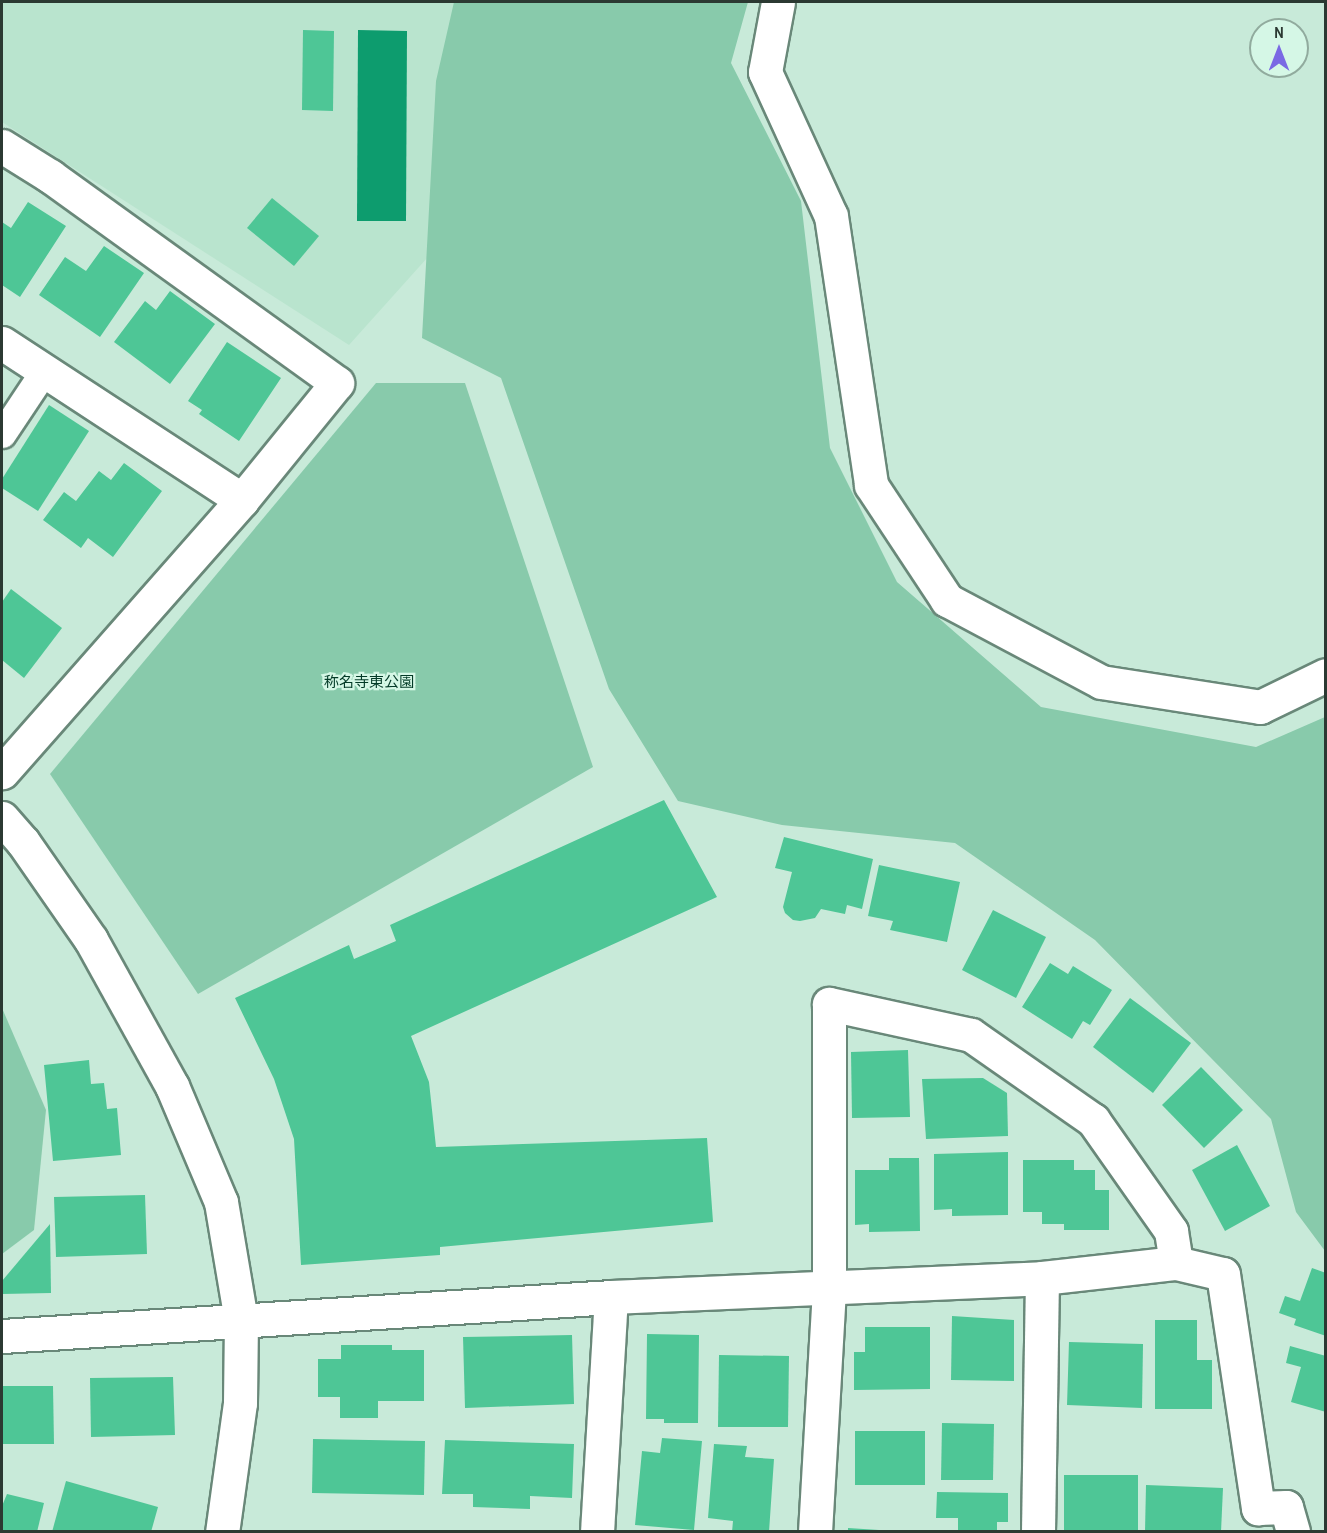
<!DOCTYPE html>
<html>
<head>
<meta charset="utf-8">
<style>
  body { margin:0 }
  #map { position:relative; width:1327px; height:1533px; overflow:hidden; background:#c8ead9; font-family:"Archivo Narrow","Noto Sans JP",sans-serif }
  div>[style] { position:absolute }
  .built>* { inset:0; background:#b9e4ce }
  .green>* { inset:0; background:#88caab }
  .water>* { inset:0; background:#0d9c6e }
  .building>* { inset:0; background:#4ec696 }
  .roads { filter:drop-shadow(2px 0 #698879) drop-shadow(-2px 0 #698879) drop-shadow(0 2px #698879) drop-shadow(0 -2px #698879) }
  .lane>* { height:27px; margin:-13.5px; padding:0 13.5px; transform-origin:13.5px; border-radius:13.5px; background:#fff }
  .street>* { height:33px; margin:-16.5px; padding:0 16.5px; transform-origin:16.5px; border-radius:16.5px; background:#fff }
  .secondary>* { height:33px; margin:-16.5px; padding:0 16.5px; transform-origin:16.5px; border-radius:16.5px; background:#fff }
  span { translate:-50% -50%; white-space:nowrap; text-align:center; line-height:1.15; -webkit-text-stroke:4.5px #d5f7e6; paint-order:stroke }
  .park-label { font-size:15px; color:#033a27 }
  .frame { position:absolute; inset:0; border:3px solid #2b3932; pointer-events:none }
  .north { position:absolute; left:1249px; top:18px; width:60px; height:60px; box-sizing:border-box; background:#d5f7e6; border:2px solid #91ab9e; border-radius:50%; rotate:0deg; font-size:16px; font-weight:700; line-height:24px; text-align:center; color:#2b3932 }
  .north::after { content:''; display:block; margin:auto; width:21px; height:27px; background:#7a69e4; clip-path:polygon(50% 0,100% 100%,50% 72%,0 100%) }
</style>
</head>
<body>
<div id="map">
  <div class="built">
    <div style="clip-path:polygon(2px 2px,466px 2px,463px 218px,349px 345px,2px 122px)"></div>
  </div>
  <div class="green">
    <div style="clip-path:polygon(454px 2px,748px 2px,731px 63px,801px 201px,830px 448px,897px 582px,1041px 707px,1256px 747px,1325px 717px,1325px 1251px,1296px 1212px,1271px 1119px,1095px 940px,955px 843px,782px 825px,678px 801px,609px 689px,501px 378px,422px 338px,436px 81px)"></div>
    <div style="clip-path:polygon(376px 383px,465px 383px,593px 767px,198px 994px,50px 774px)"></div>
    <div style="clip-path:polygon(2px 1008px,46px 1110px,34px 1230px,2px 1254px)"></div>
  </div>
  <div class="water">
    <div style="clip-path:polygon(358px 30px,407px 31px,406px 221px,357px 221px)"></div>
  </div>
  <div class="building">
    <div style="clip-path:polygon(303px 30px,334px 31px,333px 111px,302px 110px)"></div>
    <div style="clip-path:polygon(272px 198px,319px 236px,294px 266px,247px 228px)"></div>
    <div style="clip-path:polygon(28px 202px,66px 226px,20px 297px,2px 285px,2px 222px,11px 228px)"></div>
    <div style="clip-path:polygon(104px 246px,144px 273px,100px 337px,39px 295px,65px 257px,86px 271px)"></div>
    <div style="clip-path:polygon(170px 291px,215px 324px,170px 384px,114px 342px,145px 301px,156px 310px)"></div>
    <div style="clip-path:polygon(227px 342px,281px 378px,239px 441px,199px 414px,202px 410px,188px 401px)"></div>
    <div style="clip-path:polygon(49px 405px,89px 431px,38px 511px,2px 488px,2px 479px)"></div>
    <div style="clip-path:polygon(124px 463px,162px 491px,113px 557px,88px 538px,81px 548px,43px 520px,64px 492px,76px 501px,99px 471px,111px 480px)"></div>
    <div style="clip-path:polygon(11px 589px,62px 628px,24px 678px,2px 660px,2px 602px)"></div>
    <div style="clip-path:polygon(664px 800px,717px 897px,411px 1036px,429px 1082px,436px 1147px,707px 1138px,713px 1222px,440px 1247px,440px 1255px,301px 1265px,294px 1139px,274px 1079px,235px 998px,349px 945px,354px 959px,396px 941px,390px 925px)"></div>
    <div style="clip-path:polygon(784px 837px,873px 859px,862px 909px,847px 905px,845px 914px,821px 909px,815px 918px,800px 921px,793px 920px,785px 913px,783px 907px,792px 872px,775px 868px)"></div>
    <div style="clip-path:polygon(879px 865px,960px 882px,947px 942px,890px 930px,893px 921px,868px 916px)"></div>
    <div style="clip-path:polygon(993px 910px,1046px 937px,1016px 998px,962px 970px)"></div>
    <div style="clip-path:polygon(1050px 963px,1068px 974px,1073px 966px,1112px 990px,1090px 1025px,1083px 1021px,1072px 1039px,1022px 1007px)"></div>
    <div style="clip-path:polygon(1130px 998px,1191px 1043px,1153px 1093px,1093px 1047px)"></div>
    <div style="clip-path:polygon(908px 1050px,910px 1117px,852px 1118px,851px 1052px)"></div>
    <div style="clip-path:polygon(89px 1060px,91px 1084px,104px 1083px,107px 1109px,117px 1108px,121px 1155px,53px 1161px,44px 1065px)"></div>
    <div style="clip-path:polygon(1201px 1067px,1243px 1110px,1204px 1148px,1162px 1105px)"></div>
    <div style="clip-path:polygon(983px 1078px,1007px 1093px,1008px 1136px,926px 1139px,922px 1079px)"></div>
    <div style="clip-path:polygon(1237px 1145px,1270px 1206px,1225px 1231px,1192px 1170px)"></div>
    <div style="clip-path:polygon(1008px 1152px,1008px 1215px,952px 1216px,952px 1209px,934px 1210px,934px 1154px)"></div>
    <div style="clip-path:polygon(889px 1158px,919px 1158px,920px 1231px,869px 1232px,869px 1224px,855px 1225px,855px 1170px,889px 1170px)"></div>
    <div style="clip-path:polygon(1023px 1160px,1074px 1160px,1074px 1170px,1095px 1170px,1095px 1190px,1109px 1190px,1109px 1230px,1064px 1230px,1064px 1224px,1042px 1224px,1042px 1212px,1023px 1212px)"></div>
    <div style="clip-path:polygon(145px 1195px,147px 1254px,56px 1257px,54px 1197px)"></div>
    <div style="clip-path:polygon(50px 1224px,51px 1293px,2px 1294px,2px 1281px)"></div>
    <div style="clip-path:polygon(1312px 1268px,1326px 1273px,1326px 1336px,1294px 1325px,1296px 1319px,1279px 1313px,1285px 1296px,1300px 1301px)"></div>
    <div style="clip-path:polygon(952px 1316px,1014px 1320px,1014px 1381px,951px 1380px)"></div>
    <div style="clip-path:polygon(1155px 1320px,1197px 1320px,1197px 1360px,1212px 1360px,1212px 1409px,1155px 1409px)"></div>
    <div style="clip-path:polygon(865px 1327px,930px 1327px,930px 1389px,854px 1390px,854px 1352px,865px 1352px)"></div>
    <div style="clip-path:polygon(647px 1334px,699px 1335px,698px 1423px,664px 1423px,664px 1419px,646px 1419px)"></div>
    <div style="clip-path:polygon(572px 1335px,574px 1404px,465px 1408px,463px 1337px)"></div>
    <div style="clip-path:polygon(1069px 1342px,1143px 1344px,1142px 1408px,1067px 1405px)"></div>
    <div style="clip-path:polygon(341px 1345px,392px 1345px,392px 1350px,424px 1350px,424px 1401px,378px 1401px,378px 1418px,340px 1418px,340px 1397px,318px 1397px,318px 1359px,341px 1359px)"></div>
    <div style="clip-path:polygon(1290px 1346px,1326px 1356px,1326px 1412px,1291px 1402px,1301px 1367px,1286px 1363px)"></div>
    <div style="clip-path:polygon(719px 1355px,789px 1356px,788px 1427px,718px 1427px)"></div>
    <div style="clip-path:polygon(173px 1377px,175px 1435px,91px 1437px,90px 1378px)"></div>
    <div style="clip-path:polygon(2px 1386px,53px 1386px,54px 1444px,2px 1444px)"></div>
    <div style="clip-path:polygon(942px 1423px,994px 1424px,993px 1480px,941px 1480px)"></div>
    <div style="clip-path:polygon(855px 1431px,925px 1431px,925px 1485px,855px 1485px)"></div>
    <div style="clip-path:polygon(662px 1438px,702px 1441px,694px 1530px,635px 1525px,642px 1451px,660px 1453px)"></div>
    <div style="clip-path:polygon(313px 1439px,425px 1441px,424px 1495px,312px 1493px)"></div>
    <div style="clip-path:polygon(445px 1440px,574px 1444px,572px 1498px,530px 1496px,530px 1509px,473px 1507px,473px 1494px,442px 1494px)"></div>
    <div style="clip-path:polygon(714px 1444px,747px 1446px,745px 1457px,774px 1459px,769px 1532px,732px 1532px,733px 1521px,708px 1518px)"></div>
    <div style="clip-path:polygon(1064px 1475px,1138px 1475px,1138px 1531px,1064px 1531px)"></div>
    <div style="clip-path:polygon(66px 1481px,158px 1507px,151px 1532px,52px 1532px)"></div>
    <div style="clip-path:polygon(1146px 1485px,1223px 1488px,1221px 1532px,1145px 1532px)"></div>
    <div style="clip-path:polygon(937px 1492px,1008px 1493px,1008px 1522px,997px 1522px,997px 1532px,958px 1532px,958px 1518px,936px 1518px)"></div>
    <div style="clip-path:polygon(7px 1494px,44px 1503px,37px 1532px,2px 1532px,2px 1506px)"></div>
    <div style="clip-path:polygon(848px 1528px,879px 1530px,879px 1532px,848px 1532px)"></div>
  </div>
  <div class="roads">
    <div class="lane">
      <div style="left:2px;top:434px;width:76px;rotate:-56.3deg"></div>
    </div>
    <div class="street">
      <div style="left:778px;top:2px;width:71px;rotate:100.5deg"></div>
      <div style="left:765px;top:72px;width:158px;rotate:65.4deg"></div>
      <div style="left:831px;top:216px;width:272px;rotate:81.5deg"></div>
      <div style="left:871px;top:485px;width:138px;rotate:56.5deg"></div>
      <div style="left:947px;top:600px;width:174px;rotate:28deg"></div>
      <div style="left:1101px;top:682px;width:161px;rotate:8.9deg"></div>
      <div style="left:1260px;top:707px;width:73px;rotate:-25.9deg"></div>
      <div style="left:2px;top:146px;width:57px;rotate:32deg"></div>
      <div style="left:50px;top:176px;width:354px;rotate:35.8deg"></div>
      <div style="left:337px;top:383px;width:151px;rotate:129.1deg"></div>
      <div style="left:242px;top:500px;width:363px;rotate:131.4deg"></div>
      <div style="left:2px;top:343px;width:287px;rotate:33.2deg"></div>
      <div style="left:2px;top:1336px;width:610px;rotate:-3.66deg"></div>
      <div style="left:611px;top:1297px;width:431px;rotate:-2.5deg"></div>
      <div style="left:1042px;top:1278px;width:135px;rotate:-6.4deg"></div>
      <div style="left:1176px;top:1263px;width:48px;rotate:13.2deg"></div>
      <div style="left:1223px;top:1274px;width:237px;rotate:81.5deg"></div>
      <div style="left:1258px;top:1508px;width:28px;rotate:-2deg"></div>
      <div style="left:1286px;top:1507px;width:26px;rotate:74deg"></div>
      <div style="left:597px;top:1532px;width:235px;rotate:-86.6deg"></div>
      <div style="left:815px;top:1532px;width:245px;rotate:-86.7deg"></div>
      <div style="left:829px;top:1287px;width:283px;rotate:-90deg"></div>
      <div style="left:829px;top:1004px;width:145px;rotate:12.3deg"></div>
      <div style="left:971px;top:1035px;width:149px;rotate:34.9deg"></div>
      <div style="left:1093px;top:1120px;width:136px;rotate:54.9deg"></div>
      <div style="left:1171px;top:1231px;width:32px;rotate:81deg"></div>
      <div style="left:1038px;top:1532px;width:254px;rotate:-89.1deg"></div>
    </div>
    <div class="secondary">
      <div style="left:2px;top:818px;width:32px;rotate:49deg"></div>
      <div style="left:23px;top:842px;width:119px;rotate:55.2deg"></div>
      <div style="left:91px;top:940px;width:167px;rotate:61deg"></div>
      <div style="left:172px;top:1086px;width:126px;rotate:67.1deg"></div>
      <div style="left:221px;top:1202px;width:120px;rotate:80.4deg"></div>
      <div style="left:241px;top:1320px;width:83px;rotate:90.7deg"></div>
      <div style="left:240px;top:1403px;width:130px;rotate:97.9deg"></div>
    </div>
  </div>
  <div class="park-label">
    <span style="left:369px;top:682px">称名寺東公園</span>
  </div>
  <div class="frame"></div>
  <div class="north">N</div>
</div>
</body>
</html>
